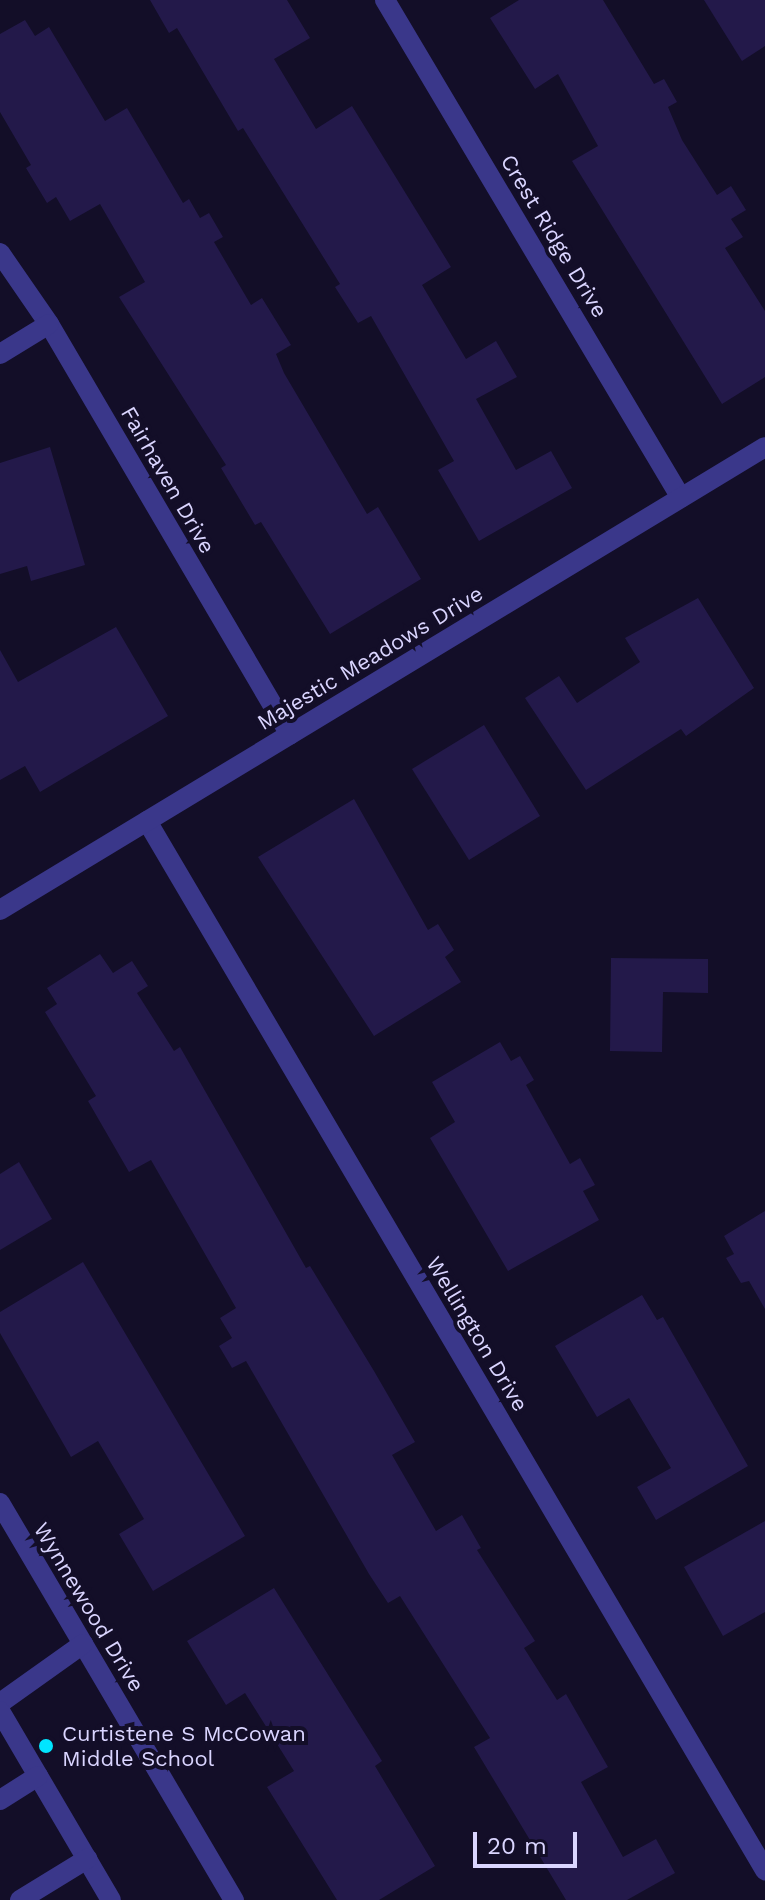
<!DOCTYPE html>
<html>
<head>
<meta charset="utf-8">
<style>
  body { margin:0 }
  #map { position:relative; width:765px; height:1900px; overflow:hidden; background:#130e28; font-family:"Work Sans",sans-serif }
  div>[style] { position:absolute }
  .building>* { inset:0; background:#23194a }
  .minor>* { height:20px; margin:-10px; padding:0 10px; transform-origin:10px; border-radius:10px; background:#3a378a }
  .dots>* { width:22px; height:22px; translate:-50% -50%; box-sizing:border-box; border:4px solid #130e28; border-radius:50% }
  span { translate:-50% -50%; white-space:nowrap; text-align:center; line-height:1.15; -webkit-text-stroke:8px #130e28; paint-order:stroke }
  .street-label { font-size:22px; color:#dad5ff }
  .poi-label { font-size:22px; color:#dad5ff }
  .left { translate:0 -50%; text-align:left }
  .scale { position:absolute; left:473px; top:1832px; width:104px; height:36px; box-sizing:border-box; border:4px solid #dad5ff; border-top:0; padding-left:10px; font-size:24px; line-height:28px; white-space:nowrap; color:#dad5ff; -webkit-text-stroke:6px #130e28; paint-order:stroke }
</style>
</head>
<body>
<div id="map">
  <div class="building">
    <div style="clip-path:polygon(150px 0,287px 0,310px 38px,274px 59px,316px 129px,352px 106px,451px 267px,422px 285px,466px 359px,496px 341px,517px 377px,476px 399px,516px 470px,551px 451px,572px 488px,479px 541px,438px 470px,454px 461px,371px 316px,358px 323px,335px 287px,340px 284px,243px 128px,238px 131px,177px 28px,169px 33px)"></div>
    <div style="clip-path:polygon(519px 0,603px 0,654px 84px,664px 79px,677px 102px,668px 107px,682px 140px,717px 195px,731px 186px,746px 210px,731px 219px,743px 237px,725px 248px,765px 311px,765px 377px,722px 404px,572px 161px,598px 146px,558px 74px,535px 89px,490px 18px)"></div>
    <div style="clip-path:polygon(704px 0,765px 0,765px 46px,742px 61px)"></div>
    <div style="clip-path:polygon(25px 20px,35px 36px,49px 27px,105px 121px,127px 108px,183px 203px,189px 199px,200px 218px,209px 213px,223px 237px,214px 242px,251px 305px,262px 298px,291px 345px,276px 354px,284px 373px,367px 514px,378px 507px,421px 579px,330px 634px,261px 522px,255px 525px,221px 468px,226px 465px,119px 297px,145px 282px,100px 204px,70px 221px,56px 197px,47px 203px,26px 168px,31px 165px,0 112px,0 34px)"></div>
    <div style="clip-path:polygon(50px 447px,85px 565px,31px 581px,27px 566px,0 574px,0 463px)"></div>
    <div style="clip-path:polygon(698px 598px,754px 688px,686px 736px,681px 729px,586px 790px,525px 698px,559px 676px,577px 703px,640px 662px,625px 638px)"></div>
    <div style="clip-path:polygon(116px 627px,168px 716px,40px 792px,25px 766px,0 780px,0 650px,18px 682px)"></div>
    <div style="clip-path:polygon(484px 725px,540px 816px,469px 860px,412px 769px)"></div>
    <div style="clip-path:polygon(354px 799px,428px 930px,438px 924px,454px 950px,445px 957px,461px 982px,374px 1036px,258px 857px)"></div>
    <div style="clip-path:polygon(100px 954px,113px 973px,132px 961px,148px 986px,137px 993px,174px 1051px,180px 1047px,306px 1268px,310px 1266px,374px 1371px,415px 1442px,392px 1455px,436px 1531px,462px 1515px,481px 1548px,477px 1550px,535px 1641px,524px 1648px,557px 1700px,566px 1694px,608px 1767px,581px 1782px,623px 1857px,656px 1839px,675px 1873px,627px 1900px,566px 1900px,474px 1747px,490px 1738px,400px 1596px,388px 1603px,369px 1574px,246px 1361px,232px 1368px,219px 1346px,232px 1338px,220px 1318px,236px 1308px,151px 1160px,129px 1172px,88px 1101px,96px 1096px,45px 1012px,57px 1004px,47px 988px)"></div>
    <div style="clip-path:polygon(611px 958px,708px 959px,708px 993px,663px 992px,662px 1052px,610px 1051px)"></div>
    <div style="clip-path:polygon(500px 1042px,511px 1061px,520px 1056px,534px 1080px,526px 1085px,570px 1164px,580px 1158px,595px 1185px,583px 1191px,599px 1220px,508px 1271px,430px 1138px,455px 1122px,432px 1082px)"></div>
    <div style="clip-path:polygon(19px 1162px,52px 1219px,0 1250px,0 1174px)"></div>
    <div style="clip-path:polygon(765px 1211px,765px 1309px,749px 1281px,741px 1283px,726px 1258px,734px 1254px,724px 1236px)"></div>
    <div style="clip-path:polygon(83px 1262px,245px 1536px,153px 1591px,119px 1534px,144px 1519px,98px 1441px,71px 1457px,0 1333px,0 1312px)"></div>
    <div style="clip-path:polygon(642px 1295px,657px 1320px,663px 1317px,748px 1466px,656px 1520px,637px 1487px,671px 1468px,629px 1398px,597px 1417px,555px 1346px)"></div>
    <div style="clip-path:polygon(765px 1521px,765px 1612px,723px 1636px,684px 1567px)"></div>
    <div style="clip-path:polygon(274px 1588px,382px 1761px,375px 1766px,435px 1866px,379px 1900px,337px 1900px,267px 1787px,294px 1771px,245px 1693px,226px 1705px,187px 1641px)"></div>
  </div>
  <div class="minor">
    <div style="left:385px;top:0;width:579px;rotate:59.27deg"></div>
    <div style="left:0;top:253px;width:86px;rotate:55.4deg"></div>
    <div style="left:49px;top:324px;width:476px;rotate:59.6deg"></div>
    <div style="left:0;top:354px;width:57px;rotate:-31.5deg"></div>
    <div style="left:147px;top:821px;width:1218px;rotate:59.5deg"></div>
    <div style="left:0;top:910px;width:894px;rotate:-31.18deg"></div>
    <div style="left:0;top:1503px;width:461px;rotate:59.5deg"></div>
    <div style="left:0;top:1703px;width:102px;rotate:-35.4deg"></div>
    <div style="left:0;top:1711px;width:219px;rotate:59.6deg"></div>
    <div style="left:0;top:1800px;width:45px;rotate:-32.3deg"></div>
    <div style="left:20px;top:1900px;width:79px;rotate:-31.5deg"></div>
  </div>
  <div class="dots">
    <div style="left:46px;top:1746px;background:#01e5ff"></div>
  </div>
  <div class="street-label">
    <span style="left:554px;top:236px;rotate:59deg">Crest Ridge Drive</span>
    <span style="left:168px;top:480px;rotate:60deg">Fairhaven Drive</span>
    <span style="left:370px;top:658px;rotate:-31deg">Majestic Meadows Drive</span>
    <span style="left:477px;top:1334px;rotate:59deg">Wellington Drive</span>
    <span style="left:89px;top:1607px;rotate:59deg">Wynnewood Drive</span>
  </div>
  <div class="poi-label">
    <span class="left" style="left:62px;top:1746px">Curtistene S McCowan<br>Middle School</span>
  </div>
  <div class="scale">20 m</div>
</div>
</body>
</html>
